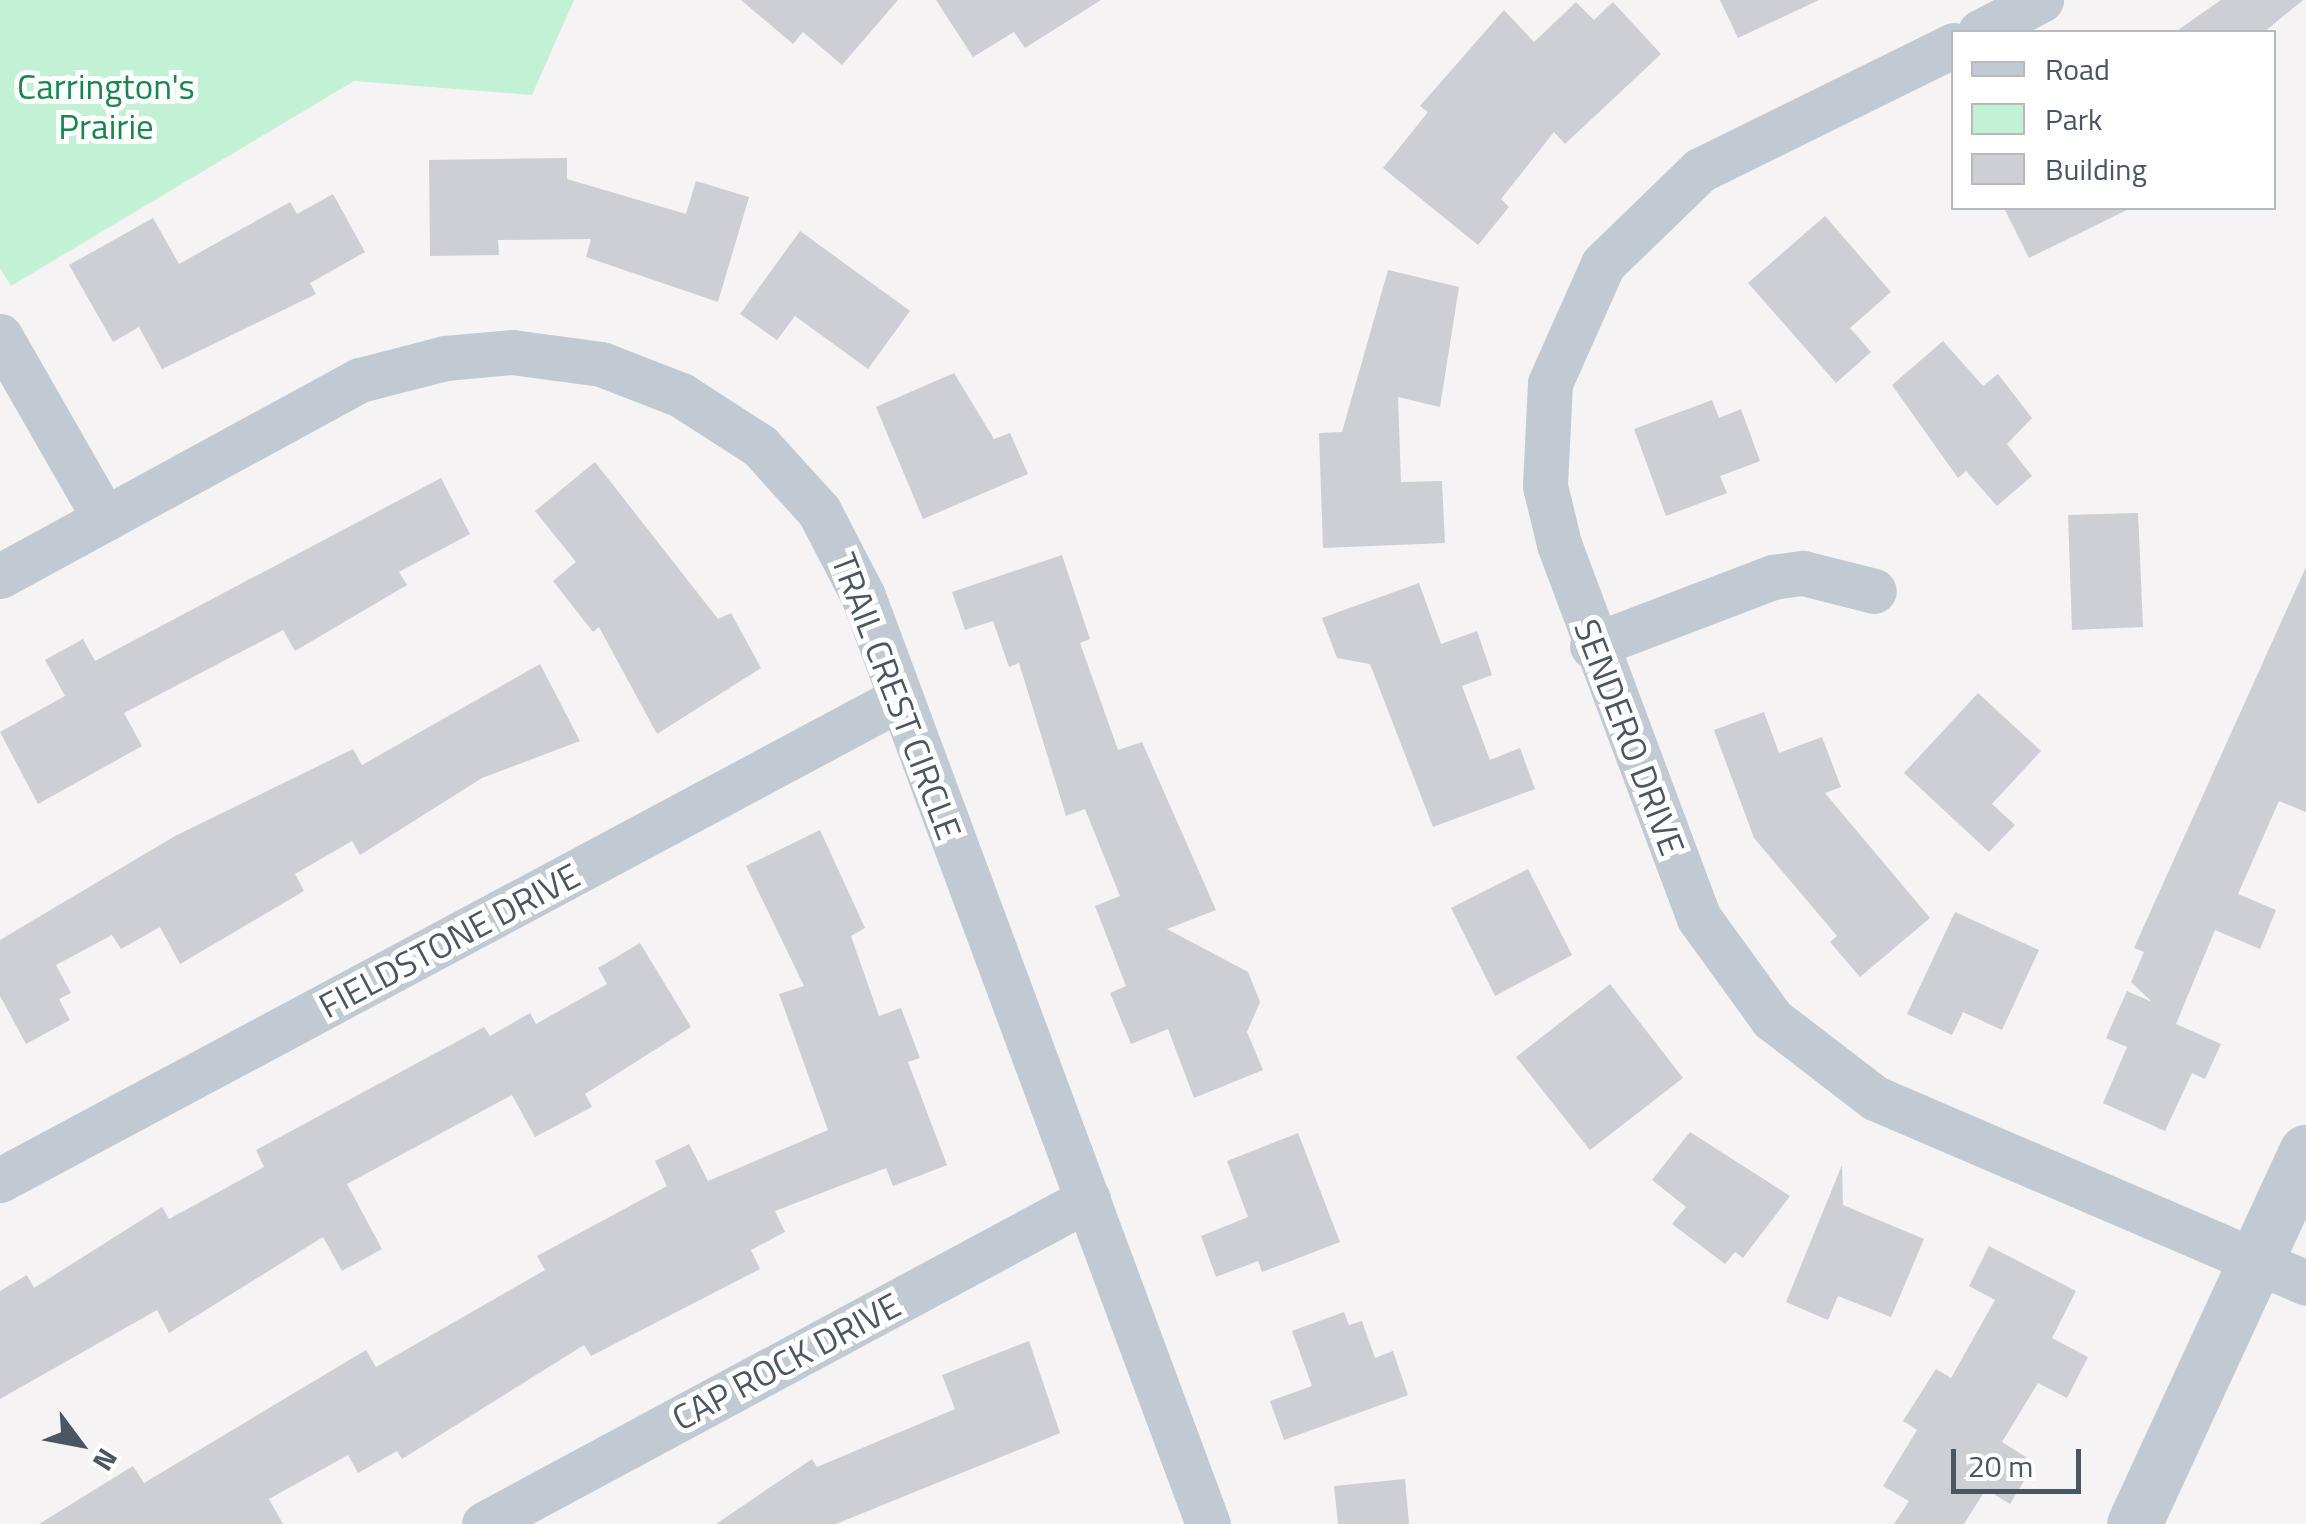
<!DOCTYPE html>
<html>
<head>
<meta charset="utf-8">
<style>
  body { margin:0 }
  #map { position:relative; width:2306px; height:1524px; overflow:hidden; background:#f5f3f3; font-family:"Titillium Web",sans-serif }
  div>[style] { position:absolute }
  .green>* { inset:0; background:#c3f1d5 }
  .building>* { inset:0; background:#cdcfd5 }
  .minor>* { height:45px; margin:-22.5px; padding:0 22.5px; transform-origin:22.5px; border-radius:22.5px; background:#c1cad2 }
  .tertiary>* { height:55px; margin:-27.5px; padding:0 27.5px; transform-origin:27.5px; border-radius:27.5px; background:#c1cad2 }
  span { translate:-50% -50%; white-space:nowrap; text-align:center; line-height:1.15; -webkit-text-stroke:10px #fff; paint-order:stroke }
  .park-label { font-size:35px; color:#17864f }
  .street-label { font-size:35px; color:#4a5661 }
  .legend { position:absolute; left:1951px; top:30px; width:325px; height:180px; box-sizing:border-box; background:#fff; border:2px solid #b7bbc0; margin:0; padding:12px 18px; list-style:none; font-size:30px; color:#4a5661 }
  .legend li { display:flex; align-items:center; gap:20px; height:50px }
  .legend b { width:50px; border:2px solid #b7bbc0 }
  .north { position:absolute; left:30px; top:1394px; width:100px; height:100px; -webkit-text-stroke:8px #fff; paint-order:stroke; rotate:122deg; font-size:28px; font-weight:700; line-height:40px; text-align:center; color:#4a5661 }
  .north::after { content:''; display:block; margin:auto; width:35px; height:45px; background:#4a5661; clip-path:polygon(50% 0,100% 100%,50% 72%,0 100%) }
  .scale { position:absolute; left:1951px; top:1449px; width:130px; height:45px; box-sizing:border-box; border:5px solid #4a5661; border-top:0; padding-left:12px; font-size:30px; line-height:35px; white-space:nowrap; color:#4a5661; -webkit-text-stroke:8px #fff; paint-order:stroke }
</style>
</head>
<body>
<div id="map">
  <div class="green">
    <div style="clip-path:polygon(0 0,574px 0,532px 95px,354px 81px,11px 286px,0 268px)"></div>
  </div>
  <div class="building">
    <div style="clip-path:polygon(741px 0,898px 0,842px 65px,803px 32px,793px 44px)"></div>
    <div style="clip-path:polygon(936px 0,1101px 0,1025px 48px,1014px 32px,973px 57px)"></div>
    <div style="clip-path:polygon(1720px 0,1819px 0,1738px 38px)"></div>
    <div style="clip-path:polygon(2221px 0,2303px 0,2264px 32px,2175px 32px)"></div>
    <div style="clip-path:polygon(1576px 2px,1594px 20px,1613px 2px,1661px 54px,1565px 144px,1554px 132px,1501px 199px,1509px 207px,1478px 245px,1383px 168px,1428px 112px,1420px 106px,1504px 10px,1534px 42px)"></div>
    <div style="clip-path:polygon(567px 158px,567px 179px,686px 214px,696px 181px,749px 197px,718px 302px,586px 257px,591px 239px,498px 240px,499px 255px,430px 256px,429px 160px)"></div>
    <div style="clip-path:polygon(333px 194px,365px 252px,310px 283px,316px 294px,162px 369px,139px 327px,113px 342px,69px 265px,153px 218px,179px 264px,290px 202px,297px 214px)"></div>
    <div style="clip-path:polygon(2004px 208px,2131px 208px,2029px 258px)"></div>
    <div style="clip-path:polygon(1825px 216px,1891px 292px,1850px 328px,1871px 352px,1836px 383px,1748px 283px)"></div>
    <div style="clip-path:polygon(800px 231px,910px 311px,868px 369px,795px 316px,777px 340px,740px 314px)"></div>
    <div style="clip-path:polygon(1388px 270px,1459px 287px,1440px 407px,1398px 397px,1401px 482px,1442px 481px,1445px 543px,1323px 548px,1319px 433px,1342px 432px)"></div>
    <div style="clip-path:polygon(1943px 341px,1983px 386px,1998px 374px,2032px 418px,2007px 444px,2032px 476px,1997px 506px,1966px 471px,1958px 478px,1892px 385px)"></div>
    <div style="clip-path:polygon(954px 373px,994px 439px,1010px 433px,1028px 474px,923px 519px,876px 407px)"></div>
    <div style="clip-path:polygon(1712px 400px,1719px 418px,1741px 409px,1760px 461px,1720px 476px,1727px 493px,1666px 516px,1634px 429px)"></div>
    <div style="clip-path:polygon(595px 462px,718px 619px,731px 613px,761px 668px,657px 734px,599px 627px,593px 632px,553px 581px,576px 562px,535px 511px)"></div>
    <div style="clip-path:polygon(441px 478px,470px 534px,399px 572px,407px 585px,295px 651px,283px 630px,124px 713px,142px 746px,38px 804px,0 732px,65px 696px,45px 660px,83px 639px,95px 661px)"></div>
    <div style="clip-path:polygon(2138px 513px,2143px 627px,2072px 630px,2068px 515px)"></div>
    <div style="clip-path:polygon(1062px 555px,1090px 639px,1080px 643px,1118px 750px,1142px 742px,1216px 910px,1167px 929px,1248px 972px,1260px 1002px,1247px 1032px,1263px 1070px,1194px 1098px,1168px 1029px,1131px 1044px,1110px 993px,1126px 986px,1095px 906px,1120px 896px,1085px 809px,1066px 816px,1019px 663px,1009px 667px,993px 621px,965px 630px,952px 592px)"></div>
    <div style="clip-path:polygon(2306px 567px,2306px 812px,2279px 801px,2238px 894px,2276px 910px,2260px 949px,2215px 930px,2176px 1024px,2221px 1044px,2205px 1079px,2192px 1073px,2165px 1131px,2103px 1103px,2127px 1047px,2106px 1038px,2127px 991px,2152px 1002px,2131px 982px,2144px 952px,2134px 948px)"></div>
    <div style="clip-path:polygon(1419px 583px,1441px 644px,1477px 631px,1492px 675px,1462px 686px,1490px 760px,1520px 748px,1535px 789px,1433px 827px,1370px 664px,1337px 658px,1322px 618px)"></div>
    <div style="clip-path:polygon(540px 664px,580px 741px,482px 778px,360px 855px,352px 841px,295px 874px,304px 891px,180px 964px,160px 927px,121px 949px,112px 935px,56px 965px,71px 993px,59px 999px,70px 1020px,26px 1044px,0 996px,0 940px,175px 836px,353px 749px,362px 765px)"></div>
    <div style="clip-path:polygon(1978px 693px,2041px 751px,1992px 804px,2015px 825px,1989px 852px,1904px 773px)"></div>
    <div style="clip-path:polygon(1764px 712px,1779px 753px,1822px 737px,1841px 787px,1825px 793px,1930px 918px,1860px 977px,1830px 942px,1837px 936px,1754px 838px,1714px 730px)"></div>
    <div style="clip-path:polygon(820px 830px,865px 928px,851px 936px,879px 1016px,901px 1008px,920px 1058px,908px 1062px,947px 1165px,893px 1186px,886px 1168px,775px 1211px,785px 1232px,751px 1250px,760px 1269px,591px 1356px,584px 1345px,402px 1459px,397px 1451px,358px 1473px,348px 1455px,269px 1499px,283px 1524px,39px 1524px,133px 1466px,144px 1483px,366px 1350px,376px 1367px,545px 1270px,537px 1256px,667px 1186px,655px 1161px,689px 1144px,708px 1181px,828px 1130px,779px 994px,804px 986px,746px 866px)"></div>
    <div style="clip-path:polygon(1528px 869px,1572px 955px,1495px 996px,1451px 908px)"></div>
    <div style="clip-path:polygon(1955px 912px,2039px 950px,2002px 1030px,1963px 1012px,1952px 1035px,1907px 1014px)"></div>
    <div style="clip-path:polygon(640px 943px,691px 1027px,585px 1094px,592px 1107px,535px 1137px,512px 1095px,347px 1184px,382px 1249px,342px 1271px,323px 1237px,169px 1333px,157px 1310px,0 1399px,0 1291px,27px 1275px,34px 1288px,162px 1207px,169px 1219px,264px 1167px,256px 1150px,484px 1027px,490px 1036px,530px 1013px,536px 1024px,607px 984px,598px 968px)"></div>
    <div style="clip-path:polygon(1610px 984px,1683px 1078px,1590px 1150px,1516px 1057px)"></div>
    <div style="clip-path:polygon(1690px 1132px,1790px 1196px,1743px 1258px,1735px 1252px,1725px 1264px,1672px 1224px,1686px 1207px,1652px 1180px)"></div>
    <div style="clip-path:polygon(1298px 1133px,1340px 1242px,1262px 1272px,1258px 1261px,1216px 1277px,1201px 1236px,1248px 1217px,1227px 1161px)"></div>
    <div style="clip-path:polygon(1842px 1165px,1843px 1205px,1924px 1239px,1891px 1317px,1838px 1296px,1828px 1320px,1786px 1302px)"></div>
    <div style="clip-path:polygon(1989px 1246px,2076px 1291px,2052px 1338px,2088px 1357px,2067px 1398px,2038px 1383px,2002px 1442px,2035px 1463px,2010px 1504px,1986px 1489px,1964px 1524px,1894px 1524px,1909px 1501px,1883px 1486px,1917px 1430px,1903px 1421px,1936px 1369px,1951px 1378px,1995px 1300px,1969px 1286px)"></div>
    <div style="clip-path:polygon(1344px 1312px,1349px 1325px,1362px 1321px,1375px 1358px,1393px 1351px,1408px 1395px,1284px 1440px,1270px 1401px,1312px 1386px,1292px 1331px)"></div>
    <div style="clip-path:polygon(1029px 1341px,1060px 1433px,836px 1524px,716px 1524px,812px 1459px,817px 1467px,955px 1409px,942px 1375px)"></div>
    <div style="clip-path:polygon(1405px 1479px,1409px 1524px,1338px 1524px,1334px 1486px)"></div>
  </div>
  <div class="minor">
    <div style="left:1980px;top:32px;width:69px;rotate:-27.7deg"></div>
    <div style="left:1954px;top:45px;width:283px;rotate:153.8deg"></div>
    <div style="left:1700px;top:170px;width:135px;rotate:135.9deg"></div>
    <div style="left:1603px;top:264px;width:130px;rotate:114deg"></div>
    <div style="left:1550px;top:383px;width:103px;rotate:92.8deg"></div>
    <div style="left:1545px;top:486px;width:60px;rotate:76.4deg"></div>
    <div style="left:1559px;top:544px;width:399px;rotate:69.5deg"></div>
    <div style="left:1699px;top:918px;width:125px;rotate:54.1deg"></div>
    <div style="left:1772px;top:1019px;width:130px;rotate:37.5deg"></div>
    <div style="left:1875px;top:1098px;width:469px;rotate:23.2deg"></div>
    <div style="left:0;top:336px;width:211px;rotate:60.2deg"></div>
    <div style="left:0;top:576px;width:410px;rotate:-28.6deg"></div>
    <div style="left:360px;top:380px;width:88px;rotate:-14.5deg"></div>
    <div style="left:445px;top:358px;width:67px;rotate:-5.1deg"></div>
    <div style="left:512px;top:352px;width:90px;rotate:7.7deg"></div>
    <div style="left:601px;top:364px;width:86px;rotate:21.2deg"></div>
    <div style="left:681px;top:395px;width:94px;rotate:32.8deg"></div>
    <div style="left:760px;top:446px;width:88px;rotate:47.8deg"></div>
    <div style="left:819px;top:511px;width:96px;rotate:62.6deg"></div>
    <div style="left:863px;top:596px;width:990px;rotate:69.61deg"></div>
    <div style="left:1592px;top:646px;width:194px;rotate:-20.9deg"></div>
    <div style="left:1773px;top:577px;width:30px;rotate:-8deg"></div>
    <div style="left:1803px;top:573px;width:73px;rotate:14.2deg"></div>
    <div style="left:0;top:1180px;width:1020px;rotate:-28.15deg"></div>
    <div style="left:484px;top:1524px;width:686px;rotate:-28.28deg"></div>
  </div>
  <div class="tertiary">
    <div style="left:2134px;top:1524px;width:410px;rotate:-65.2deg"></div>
  </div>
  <div class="park-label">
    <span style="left:106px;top:106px">Carrington's<br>Prairie</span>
  </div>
  <div class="street-label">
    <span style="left:897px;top:696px;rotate:69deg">TRAIL CREST CIRCLE</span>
    <span style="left:1630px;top:737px;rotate:69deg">SENDERO DRIVE</span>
    <span style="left:449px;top:940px;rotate:-28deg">FIELDSTONE DRIVE</span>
    <span style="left:786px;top:1361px;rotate:-28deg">CAP ROCK DRIVE</span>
  </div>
  <ul class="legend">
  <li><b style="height:12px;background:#c1cad2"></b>Road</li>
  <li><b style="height:28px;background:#c3f1d5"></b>Park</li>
  <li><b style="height:28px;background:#cdcfd5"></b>Building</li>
  </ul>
  <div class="north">N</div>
  <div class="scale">20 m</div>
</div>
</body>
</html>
